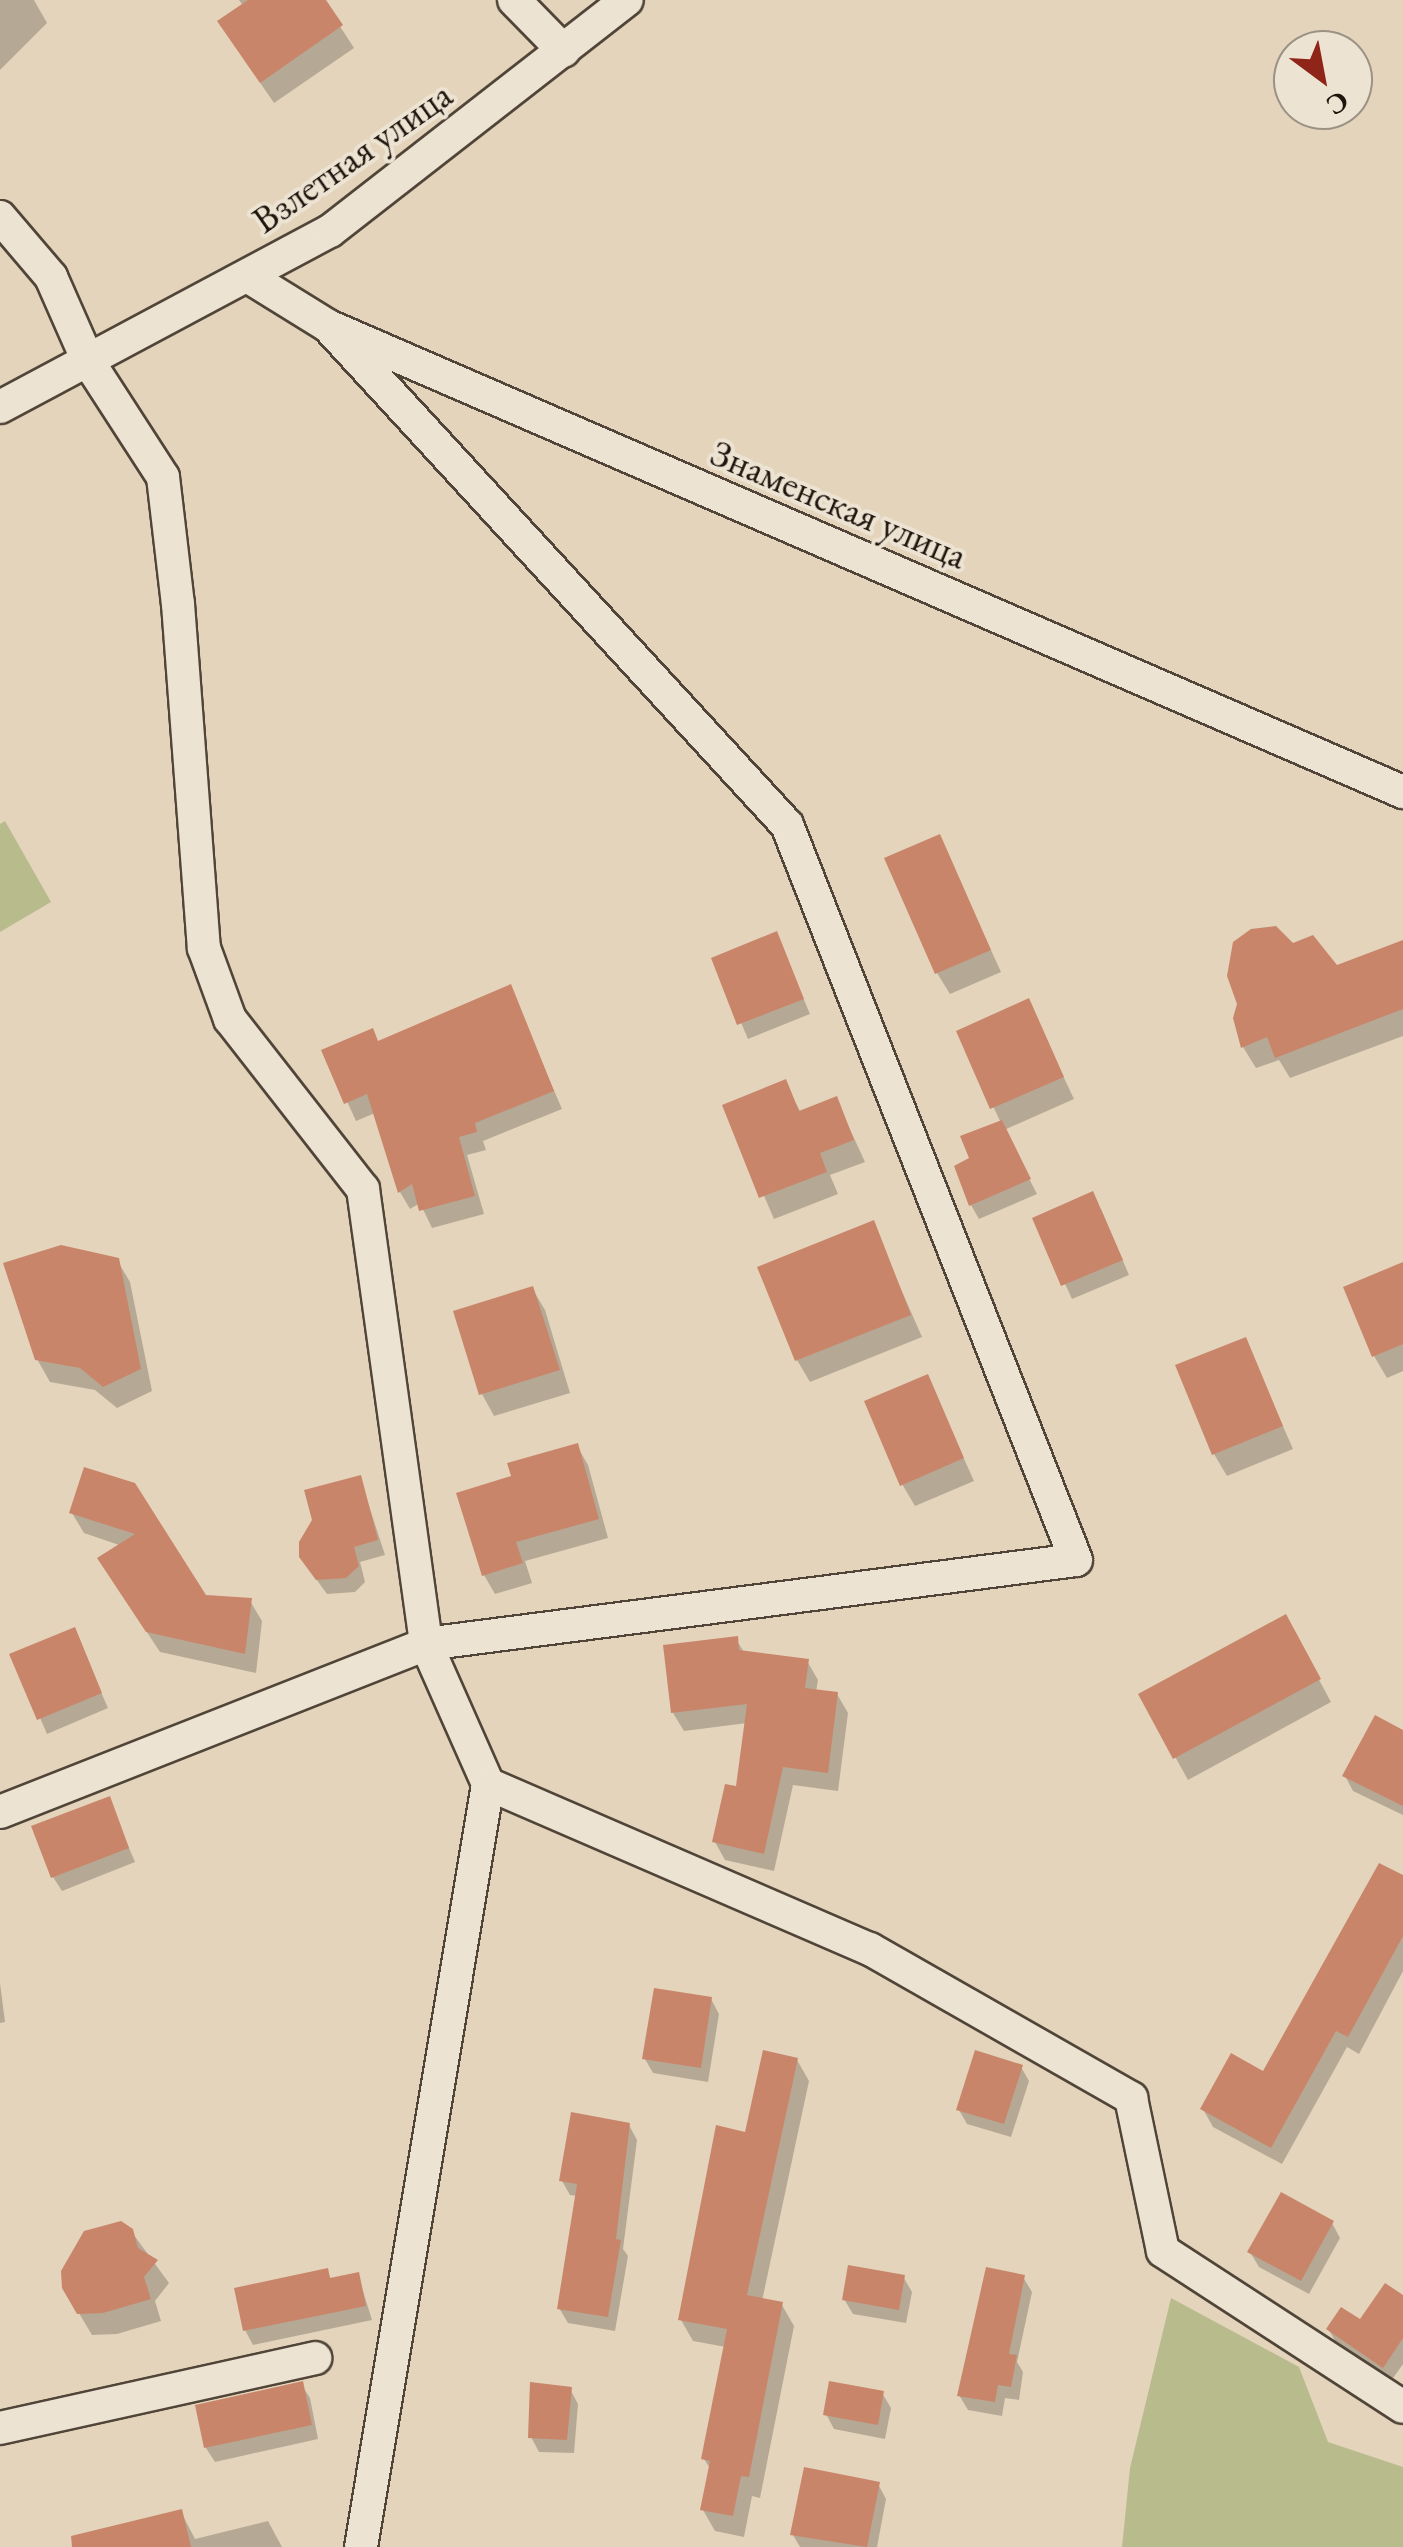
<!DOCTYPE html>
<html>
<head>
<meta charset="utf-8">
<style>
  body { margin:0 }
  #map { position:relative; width:1403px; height:2547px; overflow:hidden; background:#e3d4bb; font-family:"EB Garamond",serif }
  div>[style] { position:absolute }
  .green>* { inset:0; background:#b8bc8d }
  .shadow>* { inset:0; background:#0003 }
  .building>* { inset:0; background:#c9856a }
  .roads { filter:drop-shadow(2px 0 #504538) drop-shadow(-2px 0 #504538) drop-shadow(0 2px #504538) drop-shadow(0 -2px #504538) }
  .street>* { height:32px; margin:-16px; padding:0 16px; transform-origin:16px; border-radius:16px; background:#ede3d3 }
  span { translate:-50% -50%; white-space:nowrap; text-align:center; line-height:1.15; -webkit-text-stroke:8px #ede3d3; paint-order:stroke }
  .street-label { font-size:38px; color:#1f150d }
  .north { position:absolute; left:1273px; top:30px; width:100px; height:100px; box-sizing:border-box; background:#ede3d3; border:2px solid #9b9184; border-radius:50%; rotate:148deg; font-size:28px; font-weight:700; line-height:40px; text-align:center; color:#1f150d }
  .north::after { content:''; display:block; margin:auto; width:35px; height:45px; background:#8f2418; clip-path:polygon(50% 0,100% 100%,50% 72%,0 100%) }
</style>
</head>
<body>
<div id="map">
  <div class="green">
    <div style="clip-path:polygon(5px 821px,51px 902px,0 932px,0 824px)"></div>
    <div style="clip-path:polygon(1171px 2298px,1299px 2367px,1328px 2442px,1403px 2467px,1403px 2547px,1122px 2547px,1130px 2468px)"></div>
  </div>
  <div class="shadow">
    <div style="clip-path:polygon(0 0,34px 0,47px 23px,0 70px)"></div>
    <div style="clip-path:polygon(239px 0,323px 0,354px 48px,274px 103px,233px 43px,243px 6px)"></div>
    <div style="clip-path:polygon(939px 837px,1001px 972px,950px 994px,937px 973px)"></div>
    <div style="clip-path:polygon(776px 934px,810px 1014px,748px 1039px,714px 959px)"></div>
    <div style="clip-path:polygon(1403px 943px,1403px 1036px,1290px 1078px,1279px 1060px,1256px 1068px,1243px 1047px,1240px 1004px,1293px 946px,1337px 968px)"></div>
    <div style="clip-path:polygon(510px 988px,562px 1109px,483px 1141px,486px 1150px,467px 1155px,484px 1214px,432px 1228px,420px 1203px,410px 1209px,400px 1192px,375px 1113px,356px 1121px,324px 1051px,379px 1043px)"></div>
    <div style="clip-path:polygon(1028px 1002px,1074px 1099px,1004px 1130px,1037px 1194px,979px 1219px,971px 1205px,972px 1159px,1001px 1123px,959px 1033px)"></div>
    <div style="clip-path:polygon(785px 1083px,801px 1113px,836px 1099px,865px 1162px,830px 1175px,838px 1194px,774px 1219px,725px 1106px)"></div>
    <div style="clip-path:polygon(1101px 1209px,1129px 1275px,1072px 1299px,1035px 1219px)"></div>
    <div style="clip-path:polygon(872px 1223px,922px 1337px,810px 1382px,797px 1360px)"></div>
    <div style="clip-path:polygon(117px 1260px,130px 1282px,152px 1391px,117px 1408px,95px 1390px,50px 1382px,37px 1359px)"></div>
    <div style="clip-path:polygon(1403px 1265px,1403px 1371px,1387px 1378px,1374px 1356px)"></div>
    <div style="clip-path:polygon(532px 1288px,545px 1310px,570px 1393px,494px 1416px,482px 1394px,456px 1313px)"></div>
    <div style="clip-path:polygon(1245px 1340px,1293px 1449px,1227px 1476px,1214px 1454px)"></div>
    <div style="clip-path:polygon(927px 1377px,974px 1481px,915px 1506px,902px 1484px)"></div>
    <div style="clip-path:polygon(577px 1446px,588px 1465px,608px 1538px,525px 1561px,532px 1583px,495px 1594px,484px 1575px,514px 1477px)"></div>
    <div style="clip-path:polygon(86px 1470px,205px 1597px,250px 1601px,262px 1621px,256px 1673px,160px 1652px,112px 1579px,122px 1546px,84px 1533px,72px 1513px)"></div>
    <div style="clip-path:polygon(360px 1478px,385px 1555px,360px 1562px,365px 1582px,355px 1592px,327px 1594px,311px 1572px)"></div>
    <div style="clip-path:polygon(74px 1630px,108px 1708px,47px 1734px,13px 1655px)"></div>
    <div style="clip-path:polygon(736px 1639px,745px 1654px,807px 1661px,818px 1680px,816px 1692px,837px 1694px,848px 1713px,838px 1791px,793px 1785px,774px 1871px,725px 1860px,715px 1842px,738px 1789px,747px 1723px,684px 1731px,673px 1713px)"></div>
    <div style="clip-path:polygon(1297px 1639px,1331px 1702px,1188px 1780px,1141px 1695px)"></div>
    <div style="clip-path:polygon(1403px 1733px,1403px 1815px,1353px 1791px,1345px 1776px)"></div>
    <div style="clip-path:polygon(108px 1799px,135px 1862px,62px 1891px,53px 1877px)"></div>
    <div style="clip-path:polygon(1403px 1878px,1403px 1971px,1359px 2054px,1347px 2047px,1282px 2164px,1213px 2127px,1203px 2109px,1264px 2074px)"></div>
    <div style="clip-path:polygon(0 1983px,5px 2022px,0 2023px)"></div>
    <div style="clip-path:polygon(711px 1999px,719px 2014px,708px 2082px,653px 2073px,645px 2059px)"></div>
    <div style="clip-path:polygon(797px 2060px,809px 2081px,762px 2301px,782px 2305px,794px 2326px,760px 2498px,752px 2496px,744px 2537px,715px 2531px,703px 2510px,711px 2470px,704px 2459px,726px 2347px,693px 2341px,681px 2320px)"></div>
    <div style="clip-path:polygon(1021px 2067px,1029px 2081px,1011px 2137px,967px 2124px,959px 2110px)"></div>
    <div style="clip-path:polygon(629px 2125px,637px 2140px,623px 2249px,628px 2256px,615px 2331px,568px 2323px,559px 2308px,578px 2196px,570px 2195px,562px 2181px)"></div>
    <div style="clip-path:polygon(1332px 2223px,1340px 2238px,1309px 2294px,1259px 2267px,1250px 2252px)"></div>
    <div style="clip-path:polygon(131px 2231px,169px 2283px,155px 2301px,161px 2321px,117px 2334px,92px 2335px,64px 2288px)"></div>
    <div style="clip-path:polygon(326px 2271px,332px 2280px,358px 2275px,372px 2320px,253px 2345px,245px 2330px)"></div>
    <div style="clip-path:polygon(1023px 2277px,1032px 2292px,1017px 2362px,1023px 2372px,1019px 2400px,1005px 2398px,1002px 2416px,968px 2410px,959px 2395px)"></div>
    <div style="clip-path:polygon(904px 2278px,912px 2292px,906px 2323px,853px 2314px,844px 2299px)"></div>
    <div style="clip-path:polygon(1403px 2298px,1403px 2364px,1391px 2381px,1337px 2344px,1329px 2330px,1360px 2323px)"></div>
    <div style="clip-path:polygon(301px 2384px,310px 2398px,318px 2439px,215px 2462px,206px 2448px,198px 2407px)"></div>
    <div style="clip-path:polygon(570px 2389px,578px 2404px,574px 2453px,539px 2452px,531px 2437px)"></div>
    <div style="clip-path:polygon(882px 2393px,891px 2408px,885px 2439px,834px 2429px,826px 2414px)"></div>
    <div style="clip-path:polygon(878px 2484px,886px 2499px,877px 2547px,800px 2547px,793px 2535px)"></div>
    <div style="clip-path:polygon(181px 2512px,195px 2539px,268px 2521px,282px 2547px,109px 2547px)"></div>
  </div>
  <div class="building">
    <div style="clip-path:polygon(248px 0,326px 0,343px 25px,260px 83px,217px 21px)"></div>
    <div style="clip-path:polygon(940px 834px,991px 950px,935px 974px,884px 858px)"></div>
    <div style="clip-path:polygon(1276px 926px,1293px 943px,1313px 935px,1337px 965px,1403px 940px,1403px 1009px,1275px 1058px,1267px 1037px,1241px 1048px,1233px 1018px,1237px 1004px,1227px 976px,1233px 942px,1251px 929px)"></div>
    <div style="clip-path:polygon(777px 931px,804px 999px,737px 1025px,711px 958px)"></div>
    <div style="clip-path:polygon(511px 984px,554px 1091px,475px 1123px,477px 1132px,459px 1137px,475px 1196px,419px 1211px,412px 1184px,398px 1193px,367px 1094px,344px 1104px,321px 1050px,373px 1028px,378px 1041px)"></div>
    <div style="clip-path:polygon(1029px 998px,1064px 1077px,990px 1109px,956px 1031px)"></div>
    <div style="clip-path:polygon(786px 1079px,799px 1111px,837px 1096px,854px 1140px,820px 1153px,827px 1172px,759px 1198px,722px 1105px)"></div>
    <div style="clip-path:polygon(1002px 1120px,1031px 1179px,969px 1206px,954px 1166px,969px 1158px,960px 1136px)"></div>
    <div style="clip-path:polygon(1093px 1191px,1123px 1260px,1061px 1286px,1032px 1218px)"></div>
    <div style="clip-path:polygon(874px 1220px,911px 1315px,795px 1361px,757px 1267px)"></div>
    <div style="clip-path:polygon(61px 1245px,119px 1258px,141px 1369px,103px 1387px,80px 1368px,35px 1360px,3px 1263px)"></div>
    <div style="clip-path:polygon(1403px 1262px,1403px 1344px,1372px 1357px,1343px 1287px)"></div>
    <div style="clip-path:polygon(533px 1286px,560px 1370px,479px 1395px,453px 1311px)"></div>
    <div style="clip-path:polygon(1246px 1337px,1283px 1426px,1212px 1455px,1175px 1365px)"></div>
    <div style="clip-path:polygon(928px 1374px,964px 1458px,900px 1486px,864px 1401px)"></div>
    <div style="clip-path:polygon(578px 1443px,599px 1519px,516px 1542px,523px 1563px,482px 1576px,456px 1493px,511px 1476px,507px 1463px)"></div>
    <div style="clip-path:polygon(84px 1467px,135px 1483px,206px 1595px,252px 1598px,245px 1654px,146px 1632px,97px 1558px,135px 1534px,69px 1513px)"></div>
    <div style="clip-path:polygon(361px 1475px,378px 1540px,354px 1547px,359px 1566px,346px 1578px,316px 1580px,299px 1557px,299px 1542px,312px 1520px,304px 1490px)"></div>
    <div style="clip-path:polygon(1286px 1614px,1321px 1679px,1173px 1759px,1138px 1694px)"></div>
    <div style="clip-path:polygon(75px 1627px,102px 1693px,37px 1720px,9px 1654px)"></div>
    <div style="clip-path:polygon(738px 1636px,739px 1650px,809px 1659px,805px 1688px,838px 1692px,828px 1773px,783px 1767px,764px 1854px,712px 1842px,725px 1784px,736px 1786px,747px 1704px,671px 1713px,663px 1645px)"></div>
    <div style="clip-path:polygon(1375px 1715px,1403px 1730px,1403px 1806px,1342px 1776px)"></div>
    <div style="clip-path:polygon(110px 1796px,129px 1848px,51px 1878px,31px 1826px)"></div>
    <div style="clip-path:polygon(1379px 1863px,1403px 1875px,1403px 1936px,1348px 2037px,1336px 2031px,1271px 2148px,1200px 2109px,1231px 2053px,1263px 2071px)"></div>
    <div style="clip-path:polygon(654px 1988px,712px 1997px,701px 2068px,642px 2059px)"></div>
    <div style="clip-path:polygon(763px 2050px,798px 2058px,747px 2295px,783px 2302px,749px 2477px,741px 2476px,733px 2516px,700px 2510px,710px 2461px,701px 2459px,727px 2329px,678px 2320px,716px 2125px,745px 2132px)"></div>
    <div style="clip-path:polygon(975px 2050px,1023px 2065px,1004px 2124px,956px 2110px)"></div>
    <div style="clip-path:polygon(571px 2112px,630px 2123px,616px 2239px,621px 2240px,608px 2317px,557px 2309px,577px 2184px,559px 2181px)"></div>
    <div style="clip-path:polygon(1281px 2192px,1334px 2221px,1301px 2281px,1247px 2252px)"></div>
    <div style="clip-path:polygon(121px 2221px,133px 2229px,138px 2248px,158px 2260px,144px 2277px,151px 2299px,103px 2313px,77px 2314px,62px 2288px,61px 2271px,84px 2231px)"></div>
    <div style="clip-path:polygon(848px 2265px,905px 2275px,899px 2310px,842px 2300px)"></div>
    <div style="clip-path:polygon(986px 2267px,1025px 2275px,1009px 2354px,1017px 2355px,1011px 2387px,998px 2385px,995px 2402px,957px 2396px)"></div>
    <div style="clip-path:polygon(328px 2268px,330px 2278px,359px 2272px,366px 2306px,243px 2331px,234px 2288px)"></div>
    <div style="clip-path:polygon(1385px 2283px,1403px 2295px,1403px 2338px,1383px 2368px,1326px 2329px,1341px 2307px,1360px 2319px)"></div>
    <div style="clip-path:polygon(303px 2381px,312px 2425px,204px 2448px,195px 2405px)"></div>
    <div style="clip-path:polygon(829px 2381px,884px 2391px,878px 2425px,823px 2415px)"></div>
    <div style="clip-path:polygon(530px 2382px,572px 2387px,567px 2440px,528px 2438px)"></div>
    <div style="clip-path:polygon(804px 2467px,880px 2482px,867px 2547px,790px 2535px)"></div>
    <div style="clip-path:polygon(182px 2509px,191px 2547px,72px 2547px,71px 2536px)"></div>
  </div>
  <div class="roads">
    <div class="street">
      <div style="left:514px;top:0;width:71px;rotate:45.6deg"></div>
      <div style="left:0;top:217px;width:79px;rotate:49.6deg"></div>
      <div style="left:51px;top:277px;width:92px;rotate:66.2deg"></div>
      <div style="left:88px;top:361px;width:138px;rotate:57.1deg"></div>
      <div style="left:163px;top:477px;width:128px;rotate:83.3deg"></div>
      <div style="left:178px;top:604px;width:345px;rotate:85.7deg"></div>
      <div style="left:204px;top:948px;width:76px;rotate:69.9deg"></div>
      <div style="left:230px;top:1019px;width:216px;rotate:52deg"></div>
      <div style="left:363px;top:1189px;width:459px;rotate:82.1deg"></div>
      <div style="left:426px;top:1644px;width:655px;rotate:-7.36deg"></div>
      <div style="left:1076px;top:1560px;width:790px;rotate:-111.46deg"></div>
      <div style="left:787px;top:825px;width:678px;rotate:-132.61deg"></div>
      <div style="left:249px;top:277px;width:93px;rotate:31.8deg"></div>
      <div style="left:328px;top:326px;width:1172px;rotate:23.44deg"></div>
      <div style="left:0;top:407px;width:374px;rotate:-28.1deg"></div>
      <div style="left:330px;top:231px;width:376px;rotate:-37.9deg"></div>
      <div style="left:0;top:1812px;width:458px;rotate:-21.5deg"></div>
      <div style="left:426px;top:1644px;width:153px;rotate:66.1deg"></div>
      <div style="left:488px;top:1784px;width:416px;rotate:23.4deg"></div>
      <div style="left:870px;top:1949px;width:301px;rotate:29.7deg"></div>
      <div style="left:1131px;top:2098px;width:156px;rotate:78.2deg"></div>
      <div style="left:1163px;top:2251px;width:286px;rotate:33deg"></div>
      <div style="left:0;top:2428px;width:323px;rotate:-12.5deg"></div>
      <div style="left:361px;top:2547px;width:773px;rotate:-80.55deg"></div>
    </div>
  </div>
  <div class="street-label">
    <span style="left:352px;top:157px;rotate:-35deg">Взлетная улица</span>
    <span style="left:839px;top:504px;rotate:23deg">Знаменская улица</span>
  </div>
  <div class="north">С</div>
</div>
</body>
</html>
